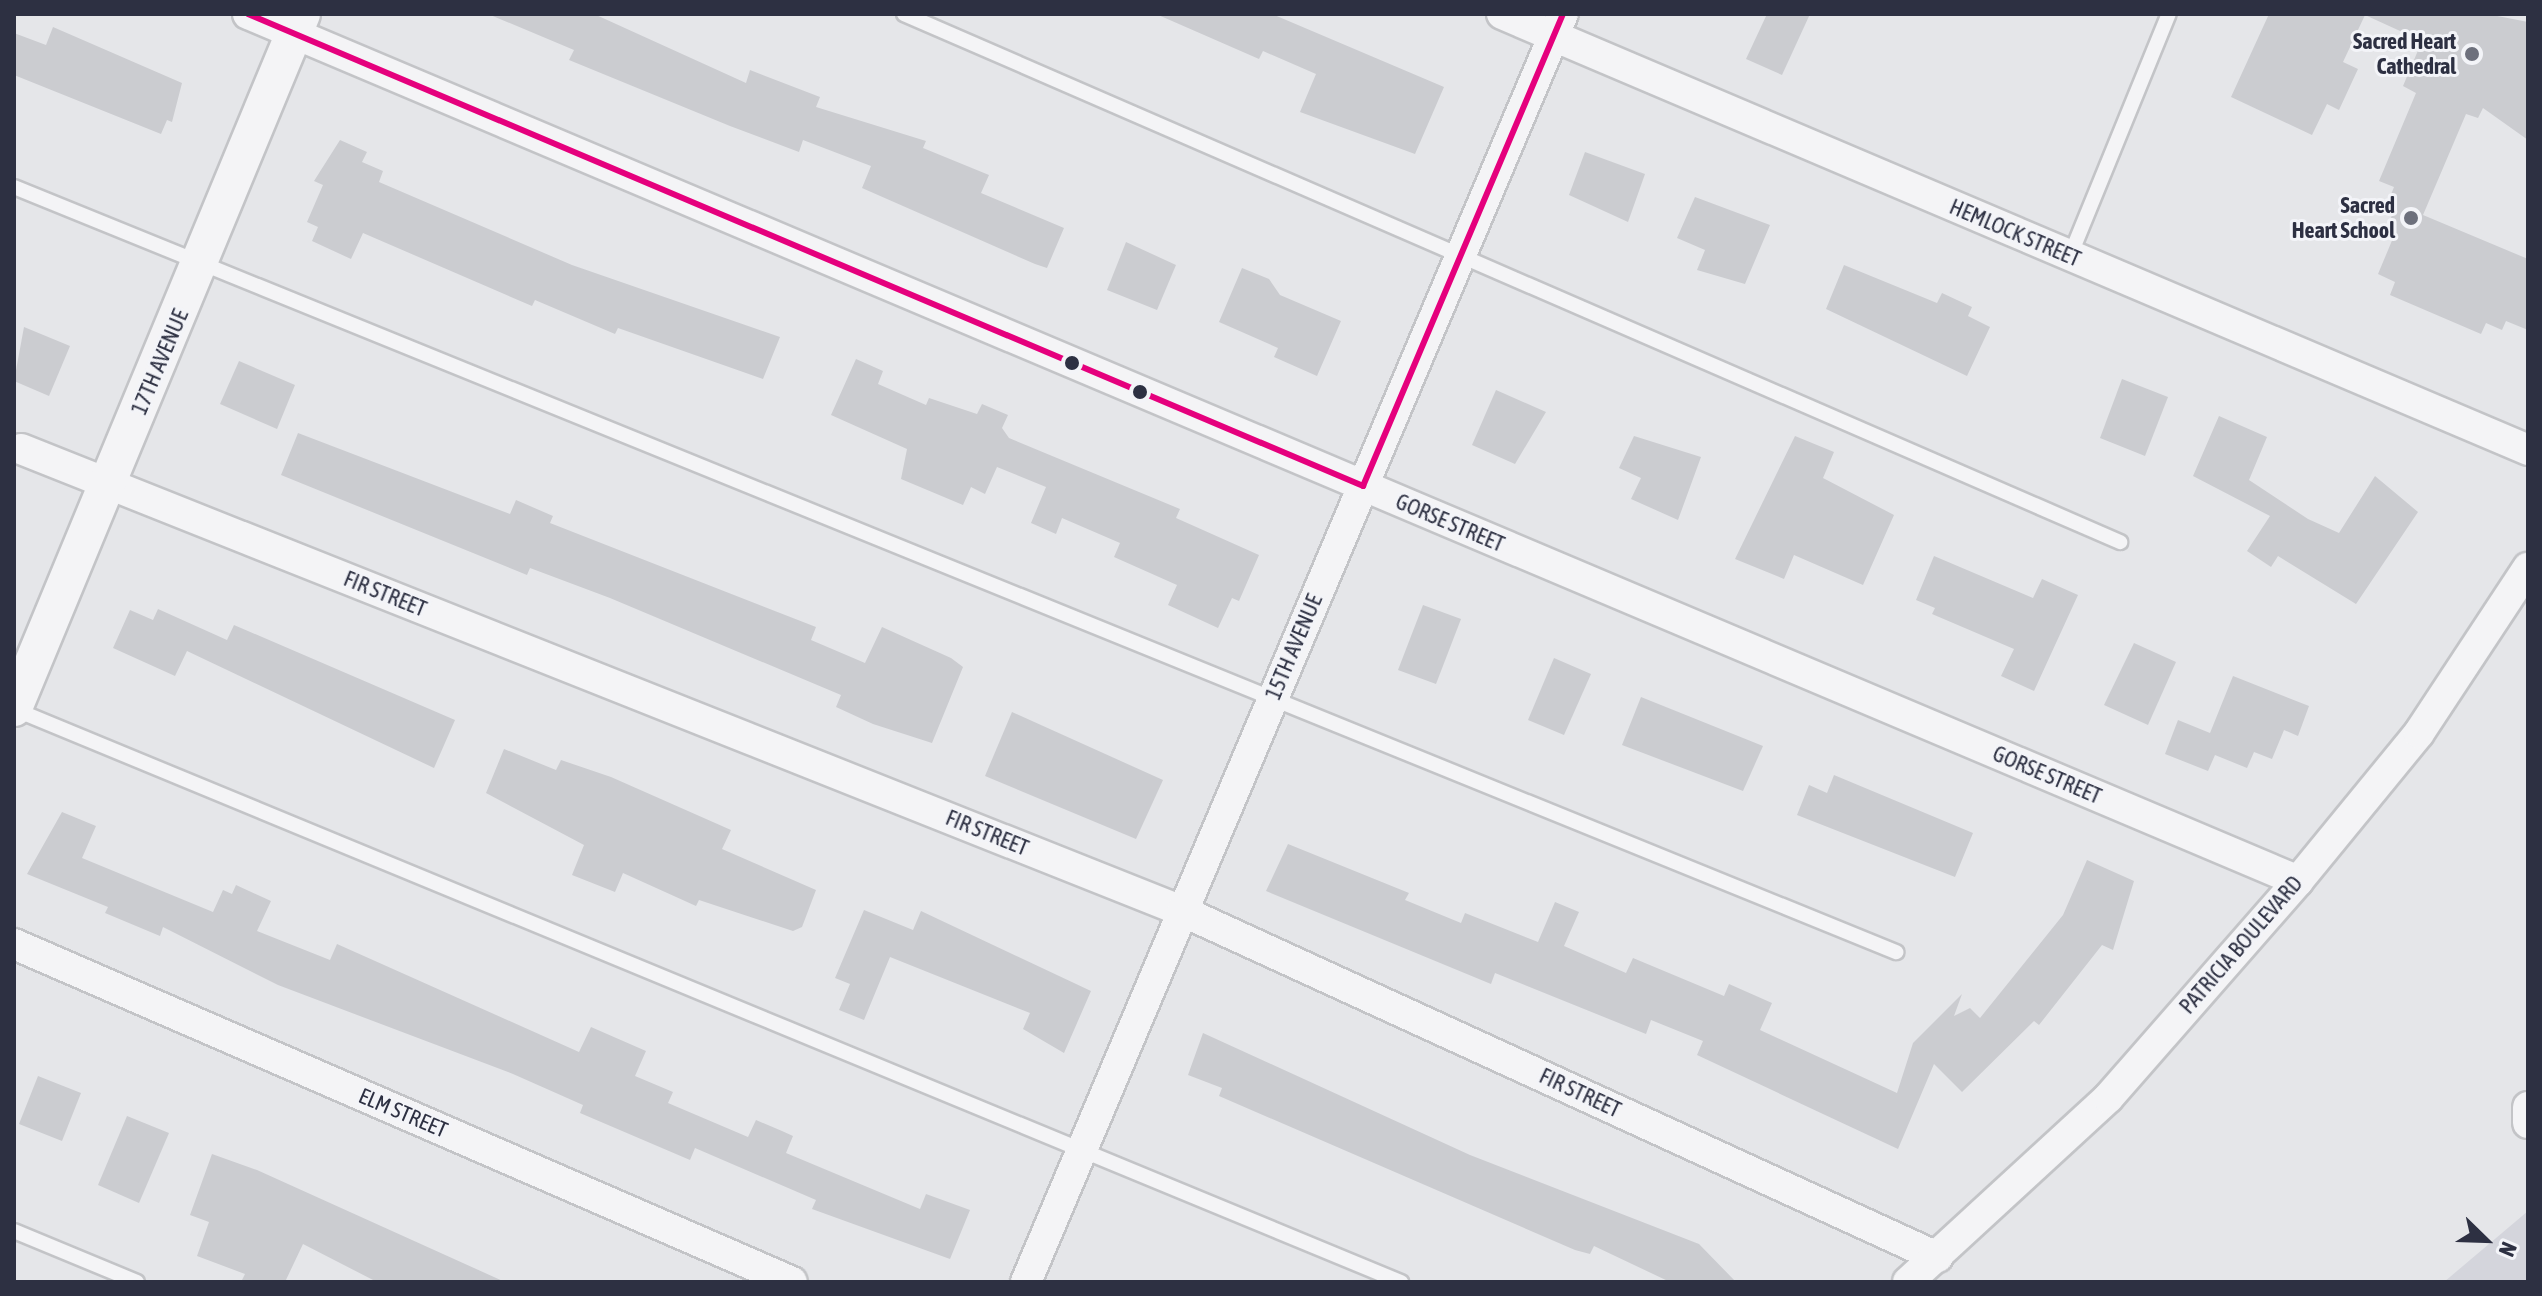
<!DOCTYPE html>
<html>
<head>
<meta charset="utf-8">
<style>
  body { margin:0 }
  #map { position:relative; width:2542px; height:1296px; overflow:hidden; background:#e5e6e9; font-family:"Asap Condensed",sans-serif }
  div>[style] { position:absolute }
  .built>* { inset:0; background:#d4d5dc }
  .building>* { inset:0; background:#cbccd0 }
  .roads { filter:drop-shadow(2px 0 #c3c4c7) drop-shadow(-2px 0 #c3c4c7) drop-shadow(0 2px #c3c4c7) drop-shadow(0 -2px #c3c4c7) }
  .service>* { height:14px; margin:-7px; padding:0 7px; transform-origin:7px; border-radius:7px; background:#f4f4f6 }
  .minor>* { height:30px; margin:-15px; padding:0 15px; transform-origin:15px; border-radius:15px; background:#f4f4f6 }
  .tertiary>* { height:36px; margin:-18px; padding:0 18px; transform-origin:18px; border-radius:18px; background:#f4f4f6 }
  .bus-1>* { height:6px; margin:-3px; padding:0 3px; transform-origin:3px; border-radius:3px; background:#e5007d }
  .dots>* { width:22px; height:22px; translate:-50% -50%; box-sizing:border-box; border:4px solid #f3f4f8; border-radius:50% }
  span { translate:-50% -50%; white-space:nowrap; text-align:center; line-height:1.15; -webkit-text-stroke:6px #f3f4f8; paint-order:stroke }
  .poi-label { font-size:22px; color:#2d3042; font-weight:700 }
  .right { translate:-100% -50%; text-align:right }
  .street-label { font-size:22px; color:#2d3042 }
  .frame { position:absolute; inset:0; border:16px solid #2d3042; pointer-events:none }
  .north { position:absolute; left:2446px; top:1200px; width:80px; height:80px; -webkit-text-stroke:6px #f3f4f8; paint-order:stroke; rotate:113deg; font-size:22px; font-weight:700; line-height:32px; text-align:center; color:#2d3042 }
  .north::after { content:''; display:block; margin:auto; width:28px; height:36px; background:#2d3042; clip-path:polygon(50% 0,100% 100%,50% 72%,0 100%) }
</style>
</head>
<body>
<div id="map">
  <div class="built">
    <div style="clip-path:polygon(2528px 1211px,2528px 1282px,2444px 1282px)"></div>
  </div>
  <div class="building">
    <div style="clip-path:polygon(488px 14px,594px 14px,746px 83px,750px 70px,820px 97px,816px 107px,926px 141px,923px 148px,989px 175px,981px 193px,1064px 228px,1047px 268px,1035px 264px,862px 188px,871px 166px,803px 140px,799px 152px,730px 126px,569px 60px,574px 50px)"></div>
    <div style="clip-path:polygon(1156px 14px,1272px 14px,1444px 87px,1415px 154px,1300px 112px,1316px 74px,1263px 51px,1259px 59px)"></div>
    <div style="clip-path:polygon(1767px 14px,1810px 14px,1782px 75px,1746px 59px)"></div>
    <div style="clip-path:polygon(2269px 14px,2487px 14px,2528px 22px,2528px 140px,2483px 108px,2478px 118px,2466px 114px,2423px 215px,2528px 259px,2528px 330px,2506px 321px,2502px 330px,2486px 323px,2481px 334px,2390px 295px,2395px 282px,2378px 274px,2396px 231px,2387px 228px,2396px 205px,2388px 202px,2394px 187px,2379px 181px,2416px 93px,2403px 86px,2422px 41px,2365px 15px,2343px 62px,2358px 69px,2339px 110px,2327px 104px,2312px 135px,2231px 97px)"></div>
    <div style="clip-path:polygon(53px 27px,182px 83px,172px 122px,167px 120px,161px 134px,14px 75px,14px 33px,46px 45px)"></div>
    <div style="clip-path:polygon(340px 140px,367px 152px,362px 162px,383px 171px,379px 182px,572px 265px,780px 337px,763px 379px,618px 328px,615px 334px,535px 300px,532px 306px,363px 233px,351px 259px,312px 241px,318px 227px,307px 222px,323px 185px,314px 181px)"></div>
    <div style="clip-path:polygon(1585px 152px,1645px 174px,1628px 222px,1569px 195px)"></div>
    <div style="clip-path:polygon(1695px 197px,1770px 225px,1745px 284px,1697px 270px,1705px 250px,1677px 238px)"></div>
    <div style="clip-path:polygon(1126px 242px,1176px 265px,1157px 310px,1107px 290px)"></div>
    <div style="clip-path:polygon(1844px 265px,1937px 303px,1942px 293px,1972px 307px,1968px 316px,1990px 327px,1967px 376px,1826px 309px)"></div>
    <div style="clip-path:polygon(1242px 268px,1269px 279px,1280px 295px,1341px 321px,1317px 376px,1274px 357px,1278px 348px,1219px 322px)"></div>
    <div style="clip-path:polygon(24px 327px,70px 346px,49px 396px,14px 381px)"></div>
    <div style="clip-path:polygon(856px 359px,883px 371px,878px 384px,926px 405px,929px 398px,977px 414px,982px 404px,1008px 415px,1002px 428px,1009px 438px,1180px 509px,1176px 518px,1259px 555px,1239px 601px,1232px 598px,1218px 628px,1168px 605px,1177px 585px,1114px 557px,1120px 543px,1062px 518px,1056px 534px,1031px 523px,1046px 487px,997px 467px,985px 494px,971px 487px,963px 505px,901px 479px,907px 449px,831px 415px)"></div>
    <div style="clip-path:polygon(239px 361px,295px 385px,277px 429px,220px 404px)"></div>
    <div style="clip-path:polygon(2122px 379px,2168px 397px,2145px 456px,2100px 438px)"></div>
    <div style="clip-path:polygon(1496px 390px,1546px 412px,1515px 464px,1472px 445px)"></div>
    <div style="clip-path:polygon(2219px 416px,2267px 437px,2249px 480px,2308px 519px,2339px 533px,2375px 476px,2418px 512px,2356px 604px,2278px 556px,2271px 567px,2247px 551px,2270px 516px,2193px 476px)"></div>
    <div style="clip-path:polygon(298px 433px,510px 514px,516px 500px,553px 516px,550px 523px,816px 627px,811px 640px,865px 663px,882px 627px,951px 658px,963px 667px,932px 743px,873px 724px,836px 707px,841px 695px,610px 598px,530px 568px,527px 575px,281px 475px)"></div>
    <div style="clip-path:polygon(1634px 436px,1701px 457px,1678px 520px,1631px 499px,1641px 478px,1619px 468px)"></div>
    <div style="clip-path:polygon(1795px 436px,1834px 452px,1823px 478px,1894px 515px,1863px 585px,1794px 555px,1784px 579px,1735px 559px)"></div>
    <div style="clip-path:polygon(1934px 556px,2033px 598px,2042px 579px,2078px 595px,2034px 691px,2001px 676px,2014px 649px,1932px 614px,1935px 608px,1916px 600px)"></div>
    <div style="clip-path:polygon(1423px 605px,1461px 619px,1436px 684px,1398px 670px)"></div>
    <div style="clip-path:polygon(158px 609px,227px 640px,234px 625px,455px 720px,434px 768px,187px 651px,175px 676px,113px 648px,130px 610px,153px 620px)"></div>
    <div style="clip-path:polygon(2134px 643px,2176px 662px,2148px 725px,2104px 705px)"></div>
    <div style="clip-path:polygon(1554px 658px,1591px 674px,1564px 735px,1528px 720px)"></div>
    <div style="clip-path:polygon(2233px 676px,2309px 706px,2298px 736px,2284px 730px,2272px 759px,2254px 752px,2247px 768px,2215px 755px,2208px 771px,2165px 754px,2178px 720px,2210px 733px)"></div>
    <div style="clip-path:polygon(1641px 697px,1763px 746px,1743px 791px,1622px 745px)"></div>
    <div style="clip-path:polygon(1012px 712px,1163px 780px,1136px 839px,985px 776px)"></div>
    <div style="clip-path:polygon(504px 749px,556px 770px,561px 760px,611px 777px,731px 830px,722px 849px,816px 890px,802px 927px,793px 931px,699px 900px,696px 906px,623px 873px,615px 892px,572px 875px,584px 845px,486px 793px)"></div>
    <div style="clip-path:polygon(1834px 775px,1973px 833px,1955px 877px,1797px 815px,1809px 785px,1827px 793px)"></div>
    <div style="clip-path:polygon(62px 812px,96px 826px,82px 858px,213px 912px,223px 890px,232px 894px,236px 885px,271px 901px,257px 931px,330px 960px,337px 944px,579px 1052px,591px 1027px,646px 1051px,635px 1076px,673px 1092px,668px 1103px,748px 1137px,756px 1120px,782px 1131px,793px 1136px,786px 1153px,920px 1209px,926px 1194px,970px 1210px,950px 1259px,812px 1209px,816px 1200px,695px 1148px,690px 1160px,580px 1113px,583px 1105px,513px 1074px,278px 985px,163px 927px,160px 936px,105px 913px,108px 907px,27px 874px)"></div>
    <div style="clip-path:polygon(1288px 844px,1409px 893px,1405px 900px,1461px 923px,1465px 913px,1538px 942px,1555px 902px,1579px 912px,1564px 946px,1626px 973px,1633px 958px,1724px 996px,1729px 984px,1772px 1003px,1760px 1030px,1897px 1093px,1913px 1043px,1962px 994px,1954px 1016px,1970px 1008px,1980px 1018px,2063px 915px,2087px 860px,2134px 881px,2113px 950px,2102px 945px,2039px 1025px,2034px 1021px,1962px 1092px,1934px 1064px,1898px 1149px,1697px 1055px,1703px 1041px,1651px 1020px,1646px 1034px,1495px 973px,1491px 984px,1266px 891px)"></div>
    <div style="clip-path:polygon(864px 910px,913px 930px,921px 911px,1091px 991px,1064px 1053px,1023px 1029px,1030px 1013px,890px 957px,864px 1020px,839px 1010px,850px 984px,835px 978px)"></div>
    <div style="clip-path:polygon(1203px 1033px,1470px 1155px,1699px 1244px,1736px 1282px,1670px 1282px,1594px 1246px,1590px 1254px,1575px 1250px,1219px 1096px,1222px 1088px,1188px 1075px)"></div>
    <div style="clip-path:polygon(38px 1076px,81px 1093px,62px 1141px,19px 1124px)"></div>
    <div style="clip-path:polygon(127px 1116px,169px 1133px,139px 1203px,98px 1185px)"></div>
    <div style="clip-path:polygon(212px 1154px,257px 1170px,505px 1282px,377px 1282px,303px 1244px,285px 1282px,241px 1282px,245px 1274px,197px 1256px,209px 1222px,190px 1215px)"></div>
  </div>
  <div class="roads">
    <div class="service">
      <div style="left:904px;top:14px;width:1326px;rotate:23.47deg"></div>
      <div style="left:14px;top:187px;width:2032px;rotate:22.12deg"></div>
      <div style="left:2070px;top:256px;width:261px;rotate:-67.8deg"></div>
      <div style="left:14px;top:709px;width:1501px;rotate:22.45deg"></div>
      <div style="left:14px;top:1231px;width:133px;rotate:22.5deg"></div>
    </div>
    <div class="minor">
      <div style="left:248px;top:14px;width:2226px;rotate:22.92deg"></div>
      <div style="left:1502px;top:14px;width:1115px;rotate:23.02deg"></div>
      <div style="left:21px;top:449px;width:1250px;rotate:21.7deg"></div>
      <div style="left:1182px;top:911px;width:831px;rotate:24.62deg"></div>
      <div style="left:14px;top:944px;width:848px;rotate:23.48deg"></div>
      <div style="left:2528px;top:1107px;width:16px;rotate:90deg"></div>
      <div style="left:1026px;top:1282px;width:1377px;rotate:-67.05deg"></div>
      <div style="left:1908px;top:1282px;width:272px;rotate:-42.6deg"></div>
      <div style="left:2108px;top:1098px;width:288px;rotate:-48.8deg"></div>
      <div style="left:2298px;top:881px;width:191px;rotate:-50.7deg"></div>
      <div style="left:2419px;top:733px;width:198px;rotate:-56.6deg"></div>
    </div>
    <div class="tertiary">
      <div style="left:14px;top:708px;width:751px;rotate:-67.46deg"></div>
    </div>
  </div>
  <div class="bus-1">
    <div style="left:248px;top:14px;width:1211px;rotate:22.94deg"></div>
    <div style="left:1363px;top:486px;width:513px;rotate:-67.04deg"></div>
  </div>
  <div class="dots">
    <div style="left:2472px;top:54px;background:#6d707c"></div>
    <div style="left:2411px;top:218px;background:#6d707c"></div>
    <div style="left:1072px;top:363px;background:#2d3042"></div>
    <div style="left:1140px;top:392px;background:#2d3042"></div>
  </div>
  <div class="poi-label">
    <span class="right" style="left:2456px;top:54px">Sacred Heart<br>Cathedral</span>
    <span class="right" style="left:2395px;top:218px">Sacred<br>Heart School</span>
  </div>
  <div class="street-label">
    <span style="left:2015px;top:233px;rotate:23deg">HEMLOCK STREET</span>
    <span style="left:160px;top:362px;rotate:-67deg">17TH AVENUE</span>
    <span style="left:1450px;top:523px;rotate:23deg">GORSE STREET</span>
    <span style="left:385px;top:594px;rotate:22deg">FIR STREET</span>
    <span style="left:1294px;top:647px;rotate:-67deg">15TH AVENUE</span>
    <span style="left:2047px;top:775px;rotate:23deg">GORSE STREET</span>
    <span style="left:987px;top:833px;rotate:22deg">FIR STREET</span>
    <span style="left:2241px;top:945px;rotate:-49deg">PATRICIA BOULEVARD</span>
    <span style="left:1580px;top:1093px;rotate:25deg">FIR STREET</span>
    <span style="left:403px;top:1113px;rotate:23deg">ELM STREET</span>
  </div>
  <div class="frame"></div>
  <div class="north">N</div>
</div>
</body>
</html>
